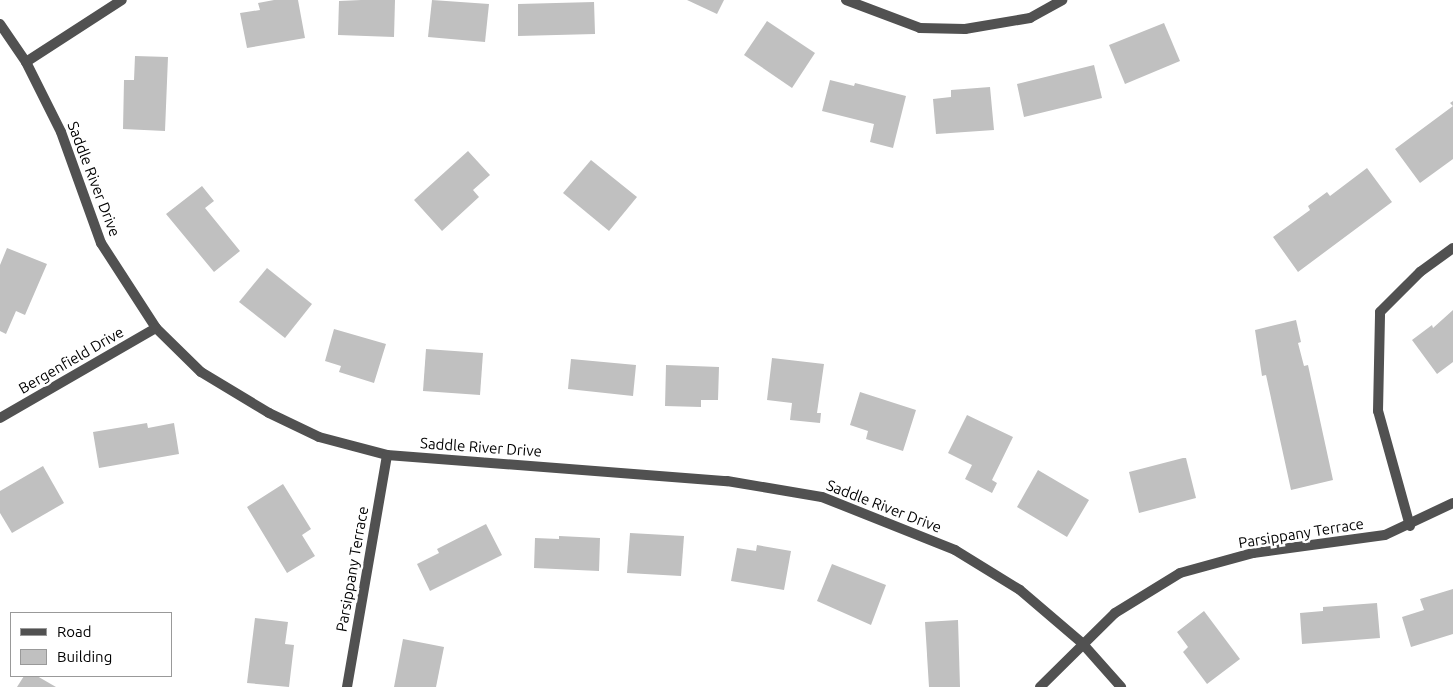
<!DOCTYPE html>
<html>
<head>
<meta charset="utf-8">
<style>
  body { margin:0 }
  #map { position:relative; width:1453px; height:687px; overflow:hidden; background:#fff; font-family:Ubuntu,sans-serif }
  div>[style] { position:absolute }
  .building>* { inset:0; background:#c0c0c0 }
  .street>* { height:10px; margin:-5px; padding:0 5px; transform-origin:5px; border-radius:5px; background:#515151 }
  span { translate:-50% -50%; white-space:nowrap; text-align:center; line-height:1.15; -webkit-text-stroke:5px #fff; paint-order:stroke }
  .street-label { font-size:15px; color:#000 }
  .legend { position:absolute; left:10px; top:612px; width:162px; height:65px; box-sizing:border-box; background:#fff; border:1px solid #999; margin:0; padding:6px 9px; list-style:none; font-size:15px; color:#000 }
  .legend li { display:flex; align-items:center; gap:10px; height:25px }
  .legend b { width:25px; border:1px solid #999 }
</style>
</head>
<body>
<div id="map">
  <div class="building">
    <div style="clip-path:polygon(274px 0,298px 0,305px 38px,247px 48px,240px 13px,260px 10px,258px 3px)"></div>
    <div style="clip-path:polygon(361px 0,395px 0,394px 37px,338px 35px,339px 1px)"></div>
    <div style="clip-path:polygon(432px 0,489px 4px,485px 42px,428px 37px)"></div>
    <div style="clip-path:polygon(687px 0,724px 0,717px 14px)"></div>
    <div style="clip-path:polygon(594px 2px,595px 34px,518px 36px,518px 4px)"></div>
    <div style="clip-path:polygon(767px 21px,815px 53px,792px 88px,744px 55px)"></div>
    <div style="clip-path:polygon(1164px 23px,1180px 61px,1125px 84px,1109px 45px)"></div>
    <div style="clip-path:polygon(135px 56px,168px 57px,165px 131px,123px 129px,124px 80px,134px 80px)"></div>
    <div style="clip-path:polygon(1094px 65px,1102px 98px,1024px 117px,1017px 84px)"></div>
    <div style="clip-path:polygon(830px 80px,854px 86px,855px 83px,906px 96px,893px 148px,870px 142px,874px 124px,822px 111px)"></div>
    <div style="clip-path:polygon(990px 87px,994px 130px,936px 134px,933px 99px,951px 97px,951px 90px)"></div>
    <div style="clip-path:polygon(1453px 101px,1453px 159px,1420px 183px,1395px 149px,1453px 106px,1450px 103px)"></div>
    <div style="clip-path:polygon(468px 151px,490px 175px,473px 190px,479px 197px,442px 231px,414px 200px)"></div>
    <div style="clip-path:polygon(591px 160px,637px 197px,609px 231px,563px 193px)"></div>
    <div style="clip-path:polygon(1367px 168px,1392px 202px,1298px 272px,1273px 237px,1310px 210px,1308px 206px,1327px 192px,1330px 196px)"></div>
    <div style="clip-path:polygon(202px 186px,214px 201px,205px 208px,240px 251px,214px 272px,166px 214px)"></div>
    <div style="clip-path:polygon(7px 248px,47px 264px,25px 315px,16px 311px,6px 334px,0 331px,0 265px)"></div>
    <div style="clip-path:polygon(267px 268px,312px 304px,285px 338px,239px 302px)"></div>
    <div style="clip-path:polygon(1453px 310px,1453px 362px,1437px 374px,1412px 340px,1432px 325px,1433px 328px)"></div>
    <div style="clip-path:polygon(1296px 320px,1301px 342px,1298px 343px,1304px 366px,1308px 365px,1333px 480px,1291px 490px,1266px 375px,1262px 376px,1255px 330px)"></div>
    <div style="clip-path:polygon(334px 329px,386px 344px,374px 383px,339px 372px,341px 366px,325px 361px)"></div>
    <div style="clip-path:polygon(426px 349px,483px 353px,480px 395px,423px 391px)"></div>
    <div style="clip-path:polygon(772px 358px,824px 364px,817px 413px,821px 413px,820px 423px,790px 420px,792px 403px,767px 400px)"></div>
    <div style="clip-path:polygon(571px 359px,636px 365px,633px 396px,568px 389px)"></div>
    <div style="clip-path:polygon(666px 365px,719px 367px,718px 400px,701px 400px,701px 407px,665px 406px)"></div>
    <div style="clip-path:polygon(860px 392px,916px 410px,903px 451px,866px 439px,868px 431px,850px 425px)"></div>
    <div style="clip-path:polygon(967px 415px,1013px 437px,992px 480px,997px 483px,992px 493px,965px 479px,972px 465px,948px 453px)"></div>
    <div style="clip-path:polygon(147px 423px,148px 428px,174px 423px,179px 454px,99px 468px,93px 432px)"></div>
    <div style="clip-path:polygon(1183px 458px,1186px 458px,1196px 498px,1139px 513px,1129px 472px)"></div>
    <div style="clip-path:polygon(43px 466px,64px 503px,12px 533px,0 513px,0 491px)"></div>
    <div style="clip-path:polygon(1038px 470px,1089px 500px,1067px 537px,1017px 507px)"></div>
    <div style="clip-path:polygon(283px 484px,311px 529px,302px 535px,315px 556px,287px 573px,247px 507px)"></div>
    <div style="clip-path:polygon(486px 524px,502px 555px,430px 591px,417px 564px,439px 553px,437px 549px)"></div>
    <div style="clip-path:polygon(630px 533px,684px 536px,681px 576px,627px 573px)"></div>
    <div style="clip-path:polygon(559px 536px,600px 538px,599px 571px,534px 568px,535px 538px,559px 539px)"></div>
    <div style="clip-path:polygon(757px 545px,791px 551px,784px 590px,731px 581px,737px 548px,756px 551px)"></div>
    <div style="clip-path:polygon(832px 564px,886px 585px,871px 625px,817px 601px)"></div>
    <div style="clip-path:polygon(1453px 589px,1453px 634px,1411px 647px,1402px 617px,1424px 610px,1420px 599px)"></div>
    <div style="clip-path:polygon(1377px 603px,1380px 638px,1302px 644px,1300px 613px,1323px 611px,1323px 607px)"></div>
    <div style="clip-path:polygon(1204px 611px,1240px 659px,1207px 684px,1183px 652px,1188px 647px,1177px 632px)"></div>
    <div style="clip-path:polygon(255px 618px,288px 622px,285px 644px,294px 645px,289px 687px,247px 683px)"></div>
    <div style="clip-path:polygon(958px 620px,960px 687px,929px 687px,925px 622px)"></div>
    <div style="clip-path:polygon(403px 639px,444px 647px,436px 687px,394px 687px)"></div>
    <div style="clip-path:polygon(24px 676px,37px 676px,56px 687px,17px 687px)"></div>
  </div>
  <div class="street">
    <div style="left:846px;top:0;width:79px;rotate:20.7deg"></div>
    <div style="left:920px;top:28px;width:45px;rotate:1.3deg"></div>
    <div style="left:965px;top:29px;width:66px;rotate:-9.6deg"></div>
    <div style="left:1030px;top:18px;width:37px;rotate:-29deg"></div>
    <div style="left:0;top:24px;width:46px;rotate:55.6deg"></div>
    <div style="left:26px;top:62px;width:78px;rotate:63.4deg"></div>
    <div style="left:61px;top:132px;width:118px;rotate:70.2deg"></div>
    <div style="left:101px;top:243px;width:101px;rotate:57.1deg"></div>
    <div style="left:156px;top:328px;width:63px;rotate:44.4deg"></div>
    <div style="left:201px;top:372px;width:79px;rotate:31.1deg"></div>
    <div style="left:269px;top:413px;width:55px;rotate:25.6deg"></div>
    <div style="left:319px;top:437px;width:70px;rotate:14.8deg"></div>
    <div style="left:387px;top:455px;width:341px;rotate:4.4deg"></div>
    <div style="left:727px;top:481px;width:96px;rotate:9.6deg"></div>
    <div style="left:822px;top:497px;width:143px;rotate:21.7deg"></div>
    <div style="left:955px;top:550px;width:76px;rotate:31.6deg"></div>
    <div style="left:1020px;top:590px;width:82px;rotate:40.5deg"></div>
    <div style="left:1082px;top:643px;width:59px;rotate:48.4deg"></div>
    <div style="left:26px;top:62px;width:114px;rotate:-32.9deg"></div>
    <div style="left:0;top:418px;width:180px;rotate:-30deg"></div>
    <div style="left:1410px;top:526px;width:119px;rotate:-105.5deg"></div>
    <div style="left:1378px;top:411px;width:99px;rotate:-88.8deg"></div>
    <div style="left:1380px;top:312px;width:57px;rotate:-45deg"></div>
    <div style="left:1420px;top:272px;width:41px;rotate:-36deg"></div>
    <div style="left:347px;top:687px;width:235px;rotate:-80.2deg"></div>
    <div style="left:1040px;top:687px;width:105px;rotate:-44.6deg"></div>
    <div style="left:1115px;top:613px;width:76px;rotate:-31.6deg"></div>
    <div style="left:1180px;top:573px;width:76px;rotate:-15.3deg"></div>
    <div style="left:1253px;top:553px;width:133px;rotate:-7.8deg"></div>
    <div style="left:1385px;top:535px;width:75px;rotate:-25.2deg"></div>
  </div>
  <div class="street-label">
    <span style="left:94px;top:179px;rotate:69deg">Saddle River Drive</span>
    <span style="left:71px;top:360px;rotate:-30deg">Bergenfield Drive</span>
    <span style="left:481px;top:447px;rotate:4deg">Saddle River Drive</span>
    <span style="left:884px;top:506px;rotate:21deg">Saddle River Drive</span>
    <span style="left:1301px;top:533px;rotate:-9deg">Parsippany Terrace</span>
    <span style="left:352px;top:569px;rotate:-80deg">Parsippany Terrace</span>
  </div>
  <ul class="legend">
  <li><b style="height:6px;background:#515151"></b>Road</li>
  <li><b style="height:14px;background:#c0c0c0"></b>Building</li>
  </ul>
</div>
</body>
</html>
